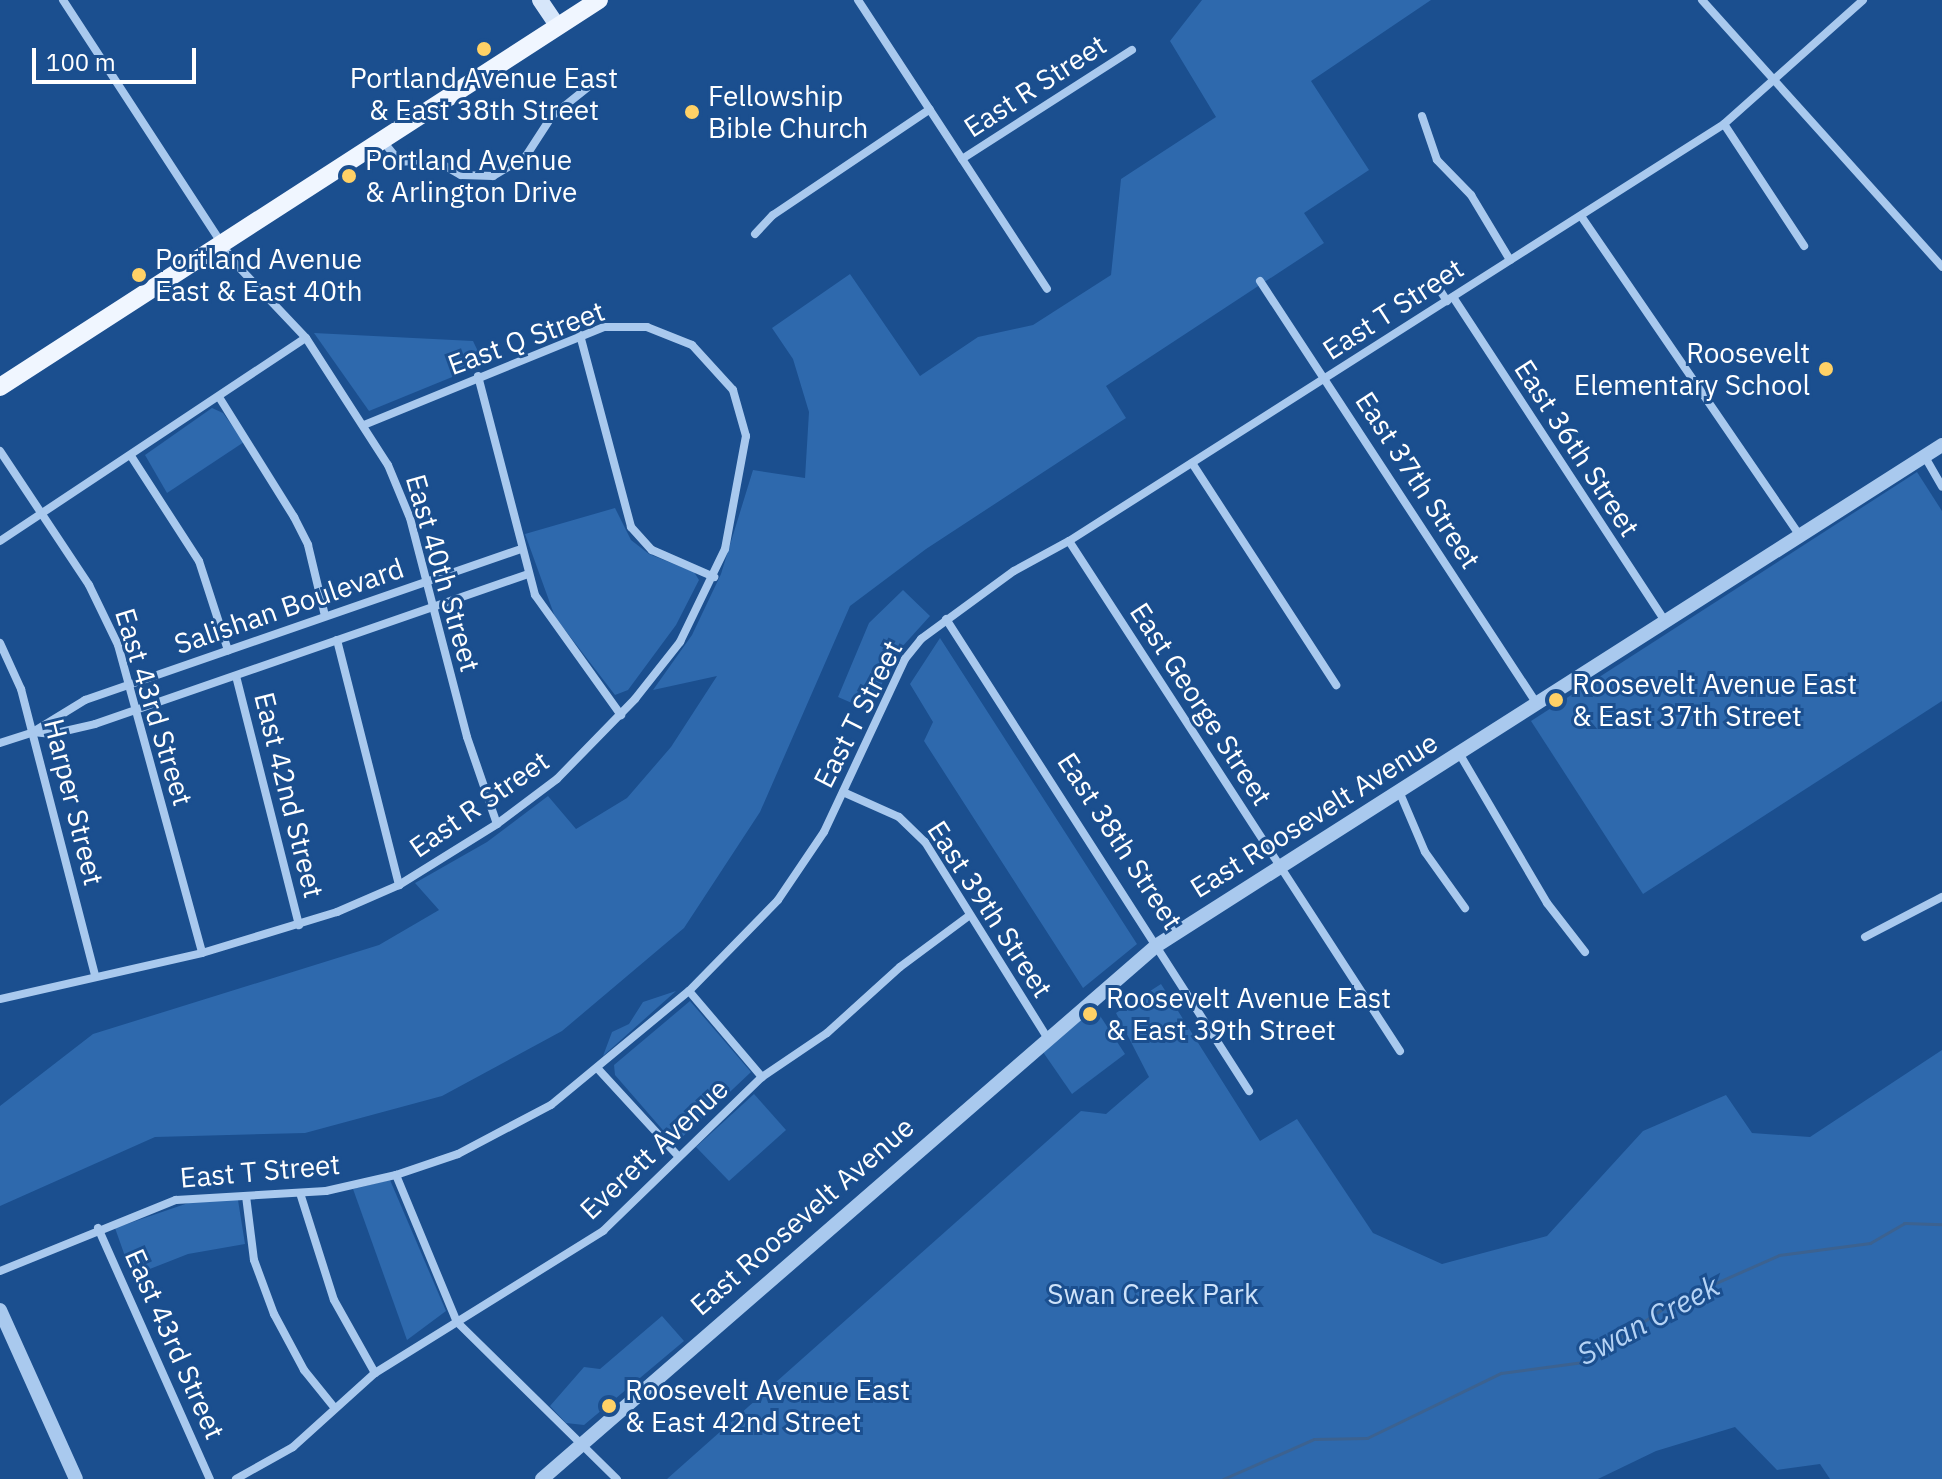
<!DOCTYPE html>
<html>
<head>
<meta charset="utf-8">
<style>
  body { margin:0 }
  #map { position:relative; width:1942px; height:1479px; overflow:hidden; background:#1b4f8f; font-family:"IBM Plex Sans",sans-serif }
  div>[style] { position:absolute }
  .green>* { inset:0; background:#2e69ad }
  .stream>* { height:3px; margin:-1.5px; padding:0 1.5px; transform-origin:1.5px; border-radius:1.5px; background:#3c6290 }
  .minor>* { height:8px; margin:-4px; padding:0 4px; transform-origin:4px; border-radius:4px; background:#a9c9ee }
  .tertiary>* { height:14px; margin:-7px; padding:0 7px; transform-origin:7px; border-radius:7px; background:#a9c9ee }
  .secondary>* { height:16px; margin:-8px; padding:0 8px; transform-origin:8px; border-radius:8px; background:#d6e6fa }
  .primary>* { height:18px; margin:-9px; padding:0 9px; transform-origin:9px; border-radius:9px; background:#f0f6ff }
  .dots>* { width:22px; height:22px; translate:-50% -50%; box-sizing:border-box; border:4px solid #1b4f8f; border-radius:50% }
  span { translate:-50% -50%; white-space:nowrap; text-align:center; line-height:1.15; -webkit-text-stroke:6px #1b4f8f; paint-order:stroke }
  .poi-label { font-size:28px; color:#fff }
  .left { translate:0 -50%; text-align:left }
  .right { translate:-100% -50%; text-align:right }
  .street-label { font-size:28px; color:#fff }
  .park-label { font-size:28px; color:#cfe3fa }
  .water-label { font-size:30px; color:#b5d3f5; font-style:italic }
  .scale { position:absolute; left:32px; top:48px; width:164px; height:36px; box-sizing:border-box; border:4px solid #fff; border-top:0; padding-left:10px; font-size:24px; line-height:28px; white-space:nowrap; color:#fff; -webkit-text-stroke:6px #1b4f8f; paint-order:stroke }
</style>
</head>
<body>
<div id="map">
  <div class="green">
    <div style="clip-path:polygon(1202px 0,1431px 0,1311px 81px,1369px 170px,1304px 213px,1324px 243px,1106px 386px,1126px 418px,926px 549px,850px 606px,760px 812px,684px 928px,562px 1031px,442px 1096px,305px 1133px,155px 1137px,0 1206px,0 1106px,93px 1034px,379px 945px,439px 910px,415px 883px,487px 842px,548px 796px,576px 829px,627px 798px,671px 747px,717px 676px,653px 690px,692px 635px,721px 574px,753px 470px,805px 478px,809px 412px,793px 359px,772px 328px,850px 274px,920px 376px,978px 337px,1033px 325px,1111px 275px,1121px 179px,1216px 117px,1170px 41px)"></div>
    <div style="clip-path:polygon(314px 333px,473px 341px,484px 364px,369px 411px)"></div>
    <div style="clip-path:polygon(212px 408px,223px 413px,244px 442px,167px 493px,145px 455px)"></div>
    <div style="clip-path:polygon(1917px 472px,1942px 511px,1942px 701px,1643px 894px,1531px 721px)"></div>
    <div style="clip-path:polygon(615px 508px,631px 540px,649px 554px,694px 572px,699px 580px,676px 625px,628px 690px,615px 695px,555px 617px,525px 534px)"></div>
    <div style="clip-path:polygon(903px 590px,930px 616px,901px 648px,868px 710px,838px 697px,869px 623px)"></div>
    <div style="clip-path:polygon(940px 638px,1137px 944px,1083px 988px,924px 741px,933px 722px,910px 684px)"></div>
    <div style="clip-path:polygon(1161px 984px,1260px 1141px,1297px 1119px,1373px 1233px,1442px 1264px,1547px 1236px,1643px 1131px,1726px 1095px,1752px 1133px,1810px 1137px,1942px 1050px,1942px 1479px,1830px 1479px,1820px 1464px,1777px 1470px,1735px 1427px,1656px 1451px,1598px 1479px,667px 1479px,1081px 1111px,1106px 1114px,1149px 1077px,1116px 1013px)"></div>
    <div style="clip-path:polygon(676px 991px,603px 1056px,612px 1032px,629px 1024px,643px 1002px)"></div>
    <div style="clip-path:polygon(690px 1001px,751px 1072px,678px 1141px,668px 1136px,615px 1075px,614px 1065px)"></div>
    <div style="clip-path:polygon(1095px 1008px,1125px 1054px,1072px 1094px,1043px 1052px)"></div>
    <div style="clip-path:polygon(754px 1094px,786px 1130px,729px 1181px,696px 1147px)"></div>
    <div style="clip-path:polygon(390px 1180px,446px 1311px,407px 1340px,353px 1189px)"></div>
    <div style="clip-path:polygon(200px 1199px,238px 1200px,245px 1244px,188px 1254px,132px 1276px,115px 1228px)"></div>
    <div style="clip-path:polygon(662px 1316px,684px 1341px,584px 1425px,566px 1423px,550px 1406px,584px 1367px,600px 1369px)"></div>
  </div>
  <div class="stream">
    <div style="left:1223px;top:1479px;width:99px;rotate:-23.7deg"></div>
    <div style="left:1314px;top:1439px;width:53px;rotate:-1.1deg"></div>
    <div style="left:1367px;top:1438px;width:149px;rotate:-25.9deg"></div>
    <div style="left:1501px;top:1373px;width:83px;rotate:-7.6deg"></div>
    <div style="left:1583px;top:1362px;width:108px;rotate:-33.7deg"></div>
    <div style="left:1673px;top:1302px;width:116px;rotate:-23.9deg"></div>
    <div style="left:1779px;top:1255px;width:92px;rotate:-7.5deg"></div>
    <div style="left:1870px;top:1243px;width:39px;rotate:-30deg"></div>
    <div style="left:1904px;top:1223px;width:38px;rotate:2deg"></div>
  </div>
  <div class="minor">
    <div style="left:63px;top:0;width:311px;rotate:56.9deg"></div>
    <div style="left:233px;top:261px;width:106px;rotate:46.5deg"></div>
    <div style="left:306px;top:338px;width:151px;rotate:57.2deg"></div>
    <div style="left:388px;top:465px;width:57px;rotate:67.5deg"></div>
    <div style="left:410px;top:518px;width:226px;rotate:75.4deg"></div>
    <div style="left:467px;top:737px;width:92px;rotate:71deg"></div>
    <div style="left:858px;top:0;width:345px;rotate:56.8deg"></div>
    <div style="left:1702px;top:0;width:359px;rotate:48deg"></div>
    <div style="left:1422px;top:116px;width:46px;rotate:71.2deg"></div>
    <div style="left:1437px;top:160px;width:49px;rotate:45.8deg"></div>
    <div style="left:1471px;top:195px;width:76px;rotate:59deg"></div>
    <div style="left:1724px;top:124px;width:146px;rotate:56.7deg"></div>
    <div style="left:382px;top:140px;width:28px;rotate:51deg"></div>
    <div style="left:400px;top:162px;width:33px;rotate:-5deg"></div>
    <div style="left:433px;top:159px;width:32px;rotate:30deg"></div>
    <div style="left:461px;top:175px;width:32px;rotate:2deg"></div>
    <div style="left:493px;top:176px;width:39px;rotate:-31deg"></div>
    <div style="left:526px;top:156px;width:48px;rotate:-57deg"></div>
    <div style="left:552px;top:116px;width:53px;rotate:-38.8deg"></div>
    <div style="left:962px;top:159px;width:202px;rotate:-32.7deg"></div>
    <div style="left:1581px;top:216px;width:388px;rotate:55.6deg"></div>
    <div style="left:755px;top:234px;width:26px;rotate:-47deg"></div>
    <div style="left:773px;top:215px;width:189px;rotate:-34deg"></div>
    <div style="left:1260px;top:281px;width:506px;rotate:56.78deg"></div>
    <div style="left:1434px;top:281px;width:24px;rotate:57deg"></div>
    <div style="left:1453px;top:297px;width:389px;rotate:56.8deg"></div>
    <div style="left:580px;top:335px;width:199px;rotate:75.1deg"></div>
    <div style="left:631px;top:527px;width:31px;rotate:48deg"></div>
    <div style="left:652px;top:550px;width:68px;rotate:23.5deg"></div>
    <div style="left:478px;top:376px;width:226px;rotate:75.4deg"></div>
    <div style="left:535px;top:595px;width:148px;rotate:54.4deg"></div>
    <div style="left:219px;top:397px;width:142px;rotate:58deg"></div>
    <div style="left:294px;top:517px;width:31px;rotate:63deg"></div>
    <div style="left:308px;top:545px;width:73px;rotate:76.5deg"></div>
    <div style="left:0;top:451px;width:161px;rotate:56.4deg"></div>
    <div style="left:89px;top:585px;width:67px;rotate:64.2deg"></div>
    <div style="left:118px;top:645px;width:319px;rotate:74.7deg"></div>
    <div style="left:131px;top:456px;width:125px;rotate:57.1deg"></div>
    <div style="left:199px;top:561px;width:94px;rotate:72deg"></div>
    <div style="left:1925px;top:457px;width:34px;rotate:60deg"></div>
    <div style="left:1192px;top:463px;width:265px;rotate:57deg"></div>
    <div style="left:0;top:541px;width:367px;rotate:-33.6deg"></div>
    <div style="left:1069px;top:541px;width:608px;rotate:57.02deg"></div>
    <div style="left:946px;top:619px;width:561px;rotate:57.3deg"></div>
    <div style="left:337px;top:640px;width:253px;rotate:75.8deg"></div>
    <div style="left:0;top:643px;width:51px;rotate:65.5deg"></div>
    <div style="left:21px;top:689px;width:296px;rotate:75.5deg"></div>
    <div style="left:236px;top:676px;width:257px;rotate:75.8deg"></div>
    <div style="left:33px;top:732px;width:19px;rotate:6deg"></div>
    <div style="left:52px;top:734px;width:44px;rotate:-13.1deg"></div>
    <div style="left:95px;top:724px;width:457px;rotate:-19.1deg"></div>
    <div style="left:0;top:743px;width:35px;rotate:-18deg"></div>
    <div style="left:33px;top:732px;width:61px;rotate:-31.6deg"></div>
    <div style="left:85px;top:700px;width:460px;rotate:-19.1deg"></div>
    <div style="left:1459px;top:753px;width:174px;rotate:59.6deg"></div>
    <div style="left:1547px;top:903px;width:62px;rotate:52.2deg"></div>
    <div style="left:1399px;top:791px;width:66px;rotate:66.9deg"></div>
    <div style="left:1425px;top:852px;width:69px;rotate:54.5deg"></div>
    <div style="left:843px;top:792px;width:61px;rotate:24.1deg"></div>
    <div style="left:899px;top:817px;width:36px;rotate:44deg"></div>
    <div style="left:925px;top:842px;width:232px;rotate:58deg"></div>
    <div style="left:1865px;top:937px;width:87px;rotate:-27.5deg"></div>
    <div style="left:689px;top:991px;width:113px;rotate:49.7deg"></div>
    <div style="left:0;top:999px;width:207px;rotate:-12.8deg"></div>
    <div style="left:202px;top:953px;width:141px;rotate:-16.9deg"></div>
    <div style="left:337px;top:912px;width:68px;rotate:-23.5deg"></div>
    <div style="left:399px;top:885px;width:115px;rotate:-31.9deg"></div>
    <div style="left:497px;top:824px;width:75px;rotate:-36.9deg"></div>
    <div style="left:557px;top:779px;width:112px;rotate:-45.7deg"></div>
    <div style="left:635px;top:699px;width:73px;rotate:-51.7deg"></div>
    <div style="left:680px;top:642px;width:103px;rotate:-64.2deg"></div>
    <div style="left:725px;top:549px;width:115px;rotate:-79.5deg"></div>
    <div style="left:746px;top:436px;width:48px;rotate:-105.8deg"></div>
    <div style="left:733px;top:390px;width:61px;rotate:-132.3deg"></div>
    <div style="left:692px;top:345px;width:48px;rotate:-158.2deg"></div>
    <div style="left:647px;top:327px;width:43px;rotate:180deg"></div>
    <div style="left:604px;top:327px;width:259px;rotate:157.8deg"></div>
    <div style="left:599px;top:1070px;width:117px;rotate:47.4deg"></div>
    <div style="left:396px;top:1175px;width:159px;rotate:67.5deg"></div>
    <div style="left:457px;top:1322px;width:224px;rotate:44.5deg"></div>
    <div style="left:300px;top:1193px;width:112px;rotate:72.4deg"></div>
    <div style="left:334px;top:1300px;width:84px;rotate:60.7deg"></div>
    <div style="left:246px;top:1196px;width:64px;rotate:82.9deg"></div>
    <div style="left:254px;top:1260px;width:58px;rotate:69.7deg"></div>
    <div style="left:274px;top:1314px;width:64px;rotate:61.8deg"></div>
    <div style="left:304px;top:1370px;width:46px;rotate:51.1deg"></div>
    <div style="left:98px;top:1228px;width:275px;rotate:66deg"></div>
    <div style="left:0;top:1271px;width:190px;rotate:-22deg"></div>
    <div style="left:176px;top:1200px;width:150px;rotate:-3.4deg"></div>
    <div style="left:326px;top:1191px;width:72px;rotate:-12.9deg"></div>
    <div style="left:396px;top:1175px;width:65px;rotate:-18.7deg"></div>
    <div style="left:458px;top:1154px;width:105px;rotate:-27.8deg"></div>
    <div style="left:551px;top:1105px;width:179px;rotate:-39.6deg"></div>
    <div style="left:689px;top:991px;width:127px;rotate:-45.6deg"></div>
    <div style="left:778px;top:900px;width:82px;rotate:-55.9deg"></div>
    <div style="left:824px;top:832px;width:191px;rotate:-64.9deg"></div>
    <div style="left:905px;top:659px;width:26px;rotate:-51deg"></div>
    <div style="left:921px;top:639px;width:115px;rotate:-36.2deg"></div>
    <div style="left:1014px;top:571px;width:63px;rotate:-28.6deg"></div>
    <div style="left:1069px;top:541px;width:776px;rotate:-32.48deg"></div>
    <div style="left:1724px;top:124px;width:186px;rotate:-41.7deg"></div>
    <div style="left:236px;top:1479px;width:65px;rotate:-29.3deg"></div>
    <div style="left:293px;top:1447px;width:110px;rotate:-42.1deg"></div>
    <div style="left:375px;top:1373px;width:269px;rotate:-31.9deg"></div>
    <div style="left:603px;top:1231px;width:221px;rotate:-44.1deg"></div>
    <div style="left:762px;top:1077px;width:78px;rotate:-34.1deg"></div>
    <div style="left:827px;top:1033px;width:98px;rotate:-42.1deg"></div>
    <div style="left:900px;top:967px;width:87px;rotate:-36.6deg"></div>
  </div>
  <div class="tertiary">
    <div style="left:0;top:1310px;width:185px;rotate:65.8deg"></div>
    <div style="left:542px;top:1479px;width:813px;rotate:-40.96deg"></div>
    <div style="left:1156px;top:946px;width:932px;rotate:-32.51deg"></div>
  </div>
  <div class="secondary">
    <div style="left:540px;top:0;width:32px;rotate:56deg"></div>
  </div>
  <div class="primary">
    <div style="left:0;top:387px;width:713px;rotate:-32.87deg"></div>
  </div>
  <div class="dots">
    <div style="left:484px;top:49px;background:#ffd166"></div>
    <div style="left:692px;top:112px;background:#ffd166"></div>
    <div style="left:349px;top:176px;background:#ffd166"></div>
    <div style="left:139px;top:275px;background:#ffd166"></div>
    <div style="left:1826px;top:369px;background:#ffd166"></div>
    <div style="left:1556px;top:700px;background:#ffd166"></div>
    <div style="left:1090px;top:1014px;background:#ffd166"></div>
    <div style="left:609px;top:1406px;background:#ffd166"></div>
  </div>
  <div class="poi-label">
    <span style="left:484px;top:94px">Portland Avenue East<br>&amp; East 38th Street</span>
    <span class="left" style="left:708px;top:112px">Fellowship<br>Bible Church</span>
    <span class="left" style="left:365px;top:176px">Portland Avenue<br>&amp; Arlington Drive</span>
    <span class="left" style="left:155px;top:275px">Portland Avenue<br>East &amp; East 40th</span>
    <span class="right" style="left:1810px;top:369px">Roosevelt<br>Elementary School</span>
    <span class="left" style="left:1572px;top:700px">Roosevelt Avenue East<br>&amp; East 37th Street</span>
    <span class="left" style="left:1106px;top:1014px">Roosevelt Avenue East<br>&amp; East 39th Street</span>
    <span class="left" style="left:625px;top:1406px">Roosevelt Avenue East<br>&amp; East 42nd Street</span>
  </div>
  <div class="street-label">
    <span style="left:1035px;top:86px;rotate:-33deg">East R Street</span>
    <span style="left:1393px;top:309px;rotate:-33deg">East T Street</span>
    <span style="left:526px;top:338px;rotate:-20deg">East Q Street</span>
    <span style="left:1577px;top:448px;rotate:57deg">East 36th Street</span>
    <span style="left:1418px;top:480px;rotate:57deg">East 37th Street</span>
    <span style="left:443px;top:573px;rotate:74deg">East 40th Street</span>
    <span style="left:289px;top:606px;rotate:-19deg">Salishan Boulevard</span>
    <span style="left:1201px;top:704px;rotate:57deg">East George Street</span>
    <span style="left:154px;top:707px;rotate:73deg">East 43rd Street</span>
    <span style="left:858px;top:714px;rotate:-63deg">East T Street</span>
    <span style="left:289px;top:795px;rotate:76deg">East 42nd Street</span>
    <span style="left:74px;top:802px;rotate:76deg">Harper Street</span>
    <span style="left:479px;top:804px;rotate:-35deg">East R Street</span>
    <span style="left:1314px;top:815px;rotate:-32deg">East Roosevelt Avenue</span>
    <span style="left:1120px;top:841px;rotate:57deg">East 38th Street</span>
    <span style="left:990px;top:909px;rotate:57deg">East 39th Street</span>
    <span style="left:654px;top:1149px;rotate:-43deg">Everett Avenue</span>
    <span style="left:260px;top:1171px;rotate:-5deg">East T Street</span>
    <span style="left:802px;top:1216px;rotate:-41deg">East Roosevelt Avenue</span>
    <span style="left:175px;top:1344px;rotate:66deg">East 43rd Street</span>
  </div>
  <div class="park-label">
    <span style="left:1153px;top:1294px">Swan Creek Park</span>
  </div>
  <div class="water-label">
    <span style="left:1648px;top:1320px;rotate:-28deg">Swan Creek</span>
  </div>
  <div class="scale">100 m</div>
</div>
</body>
</html>
